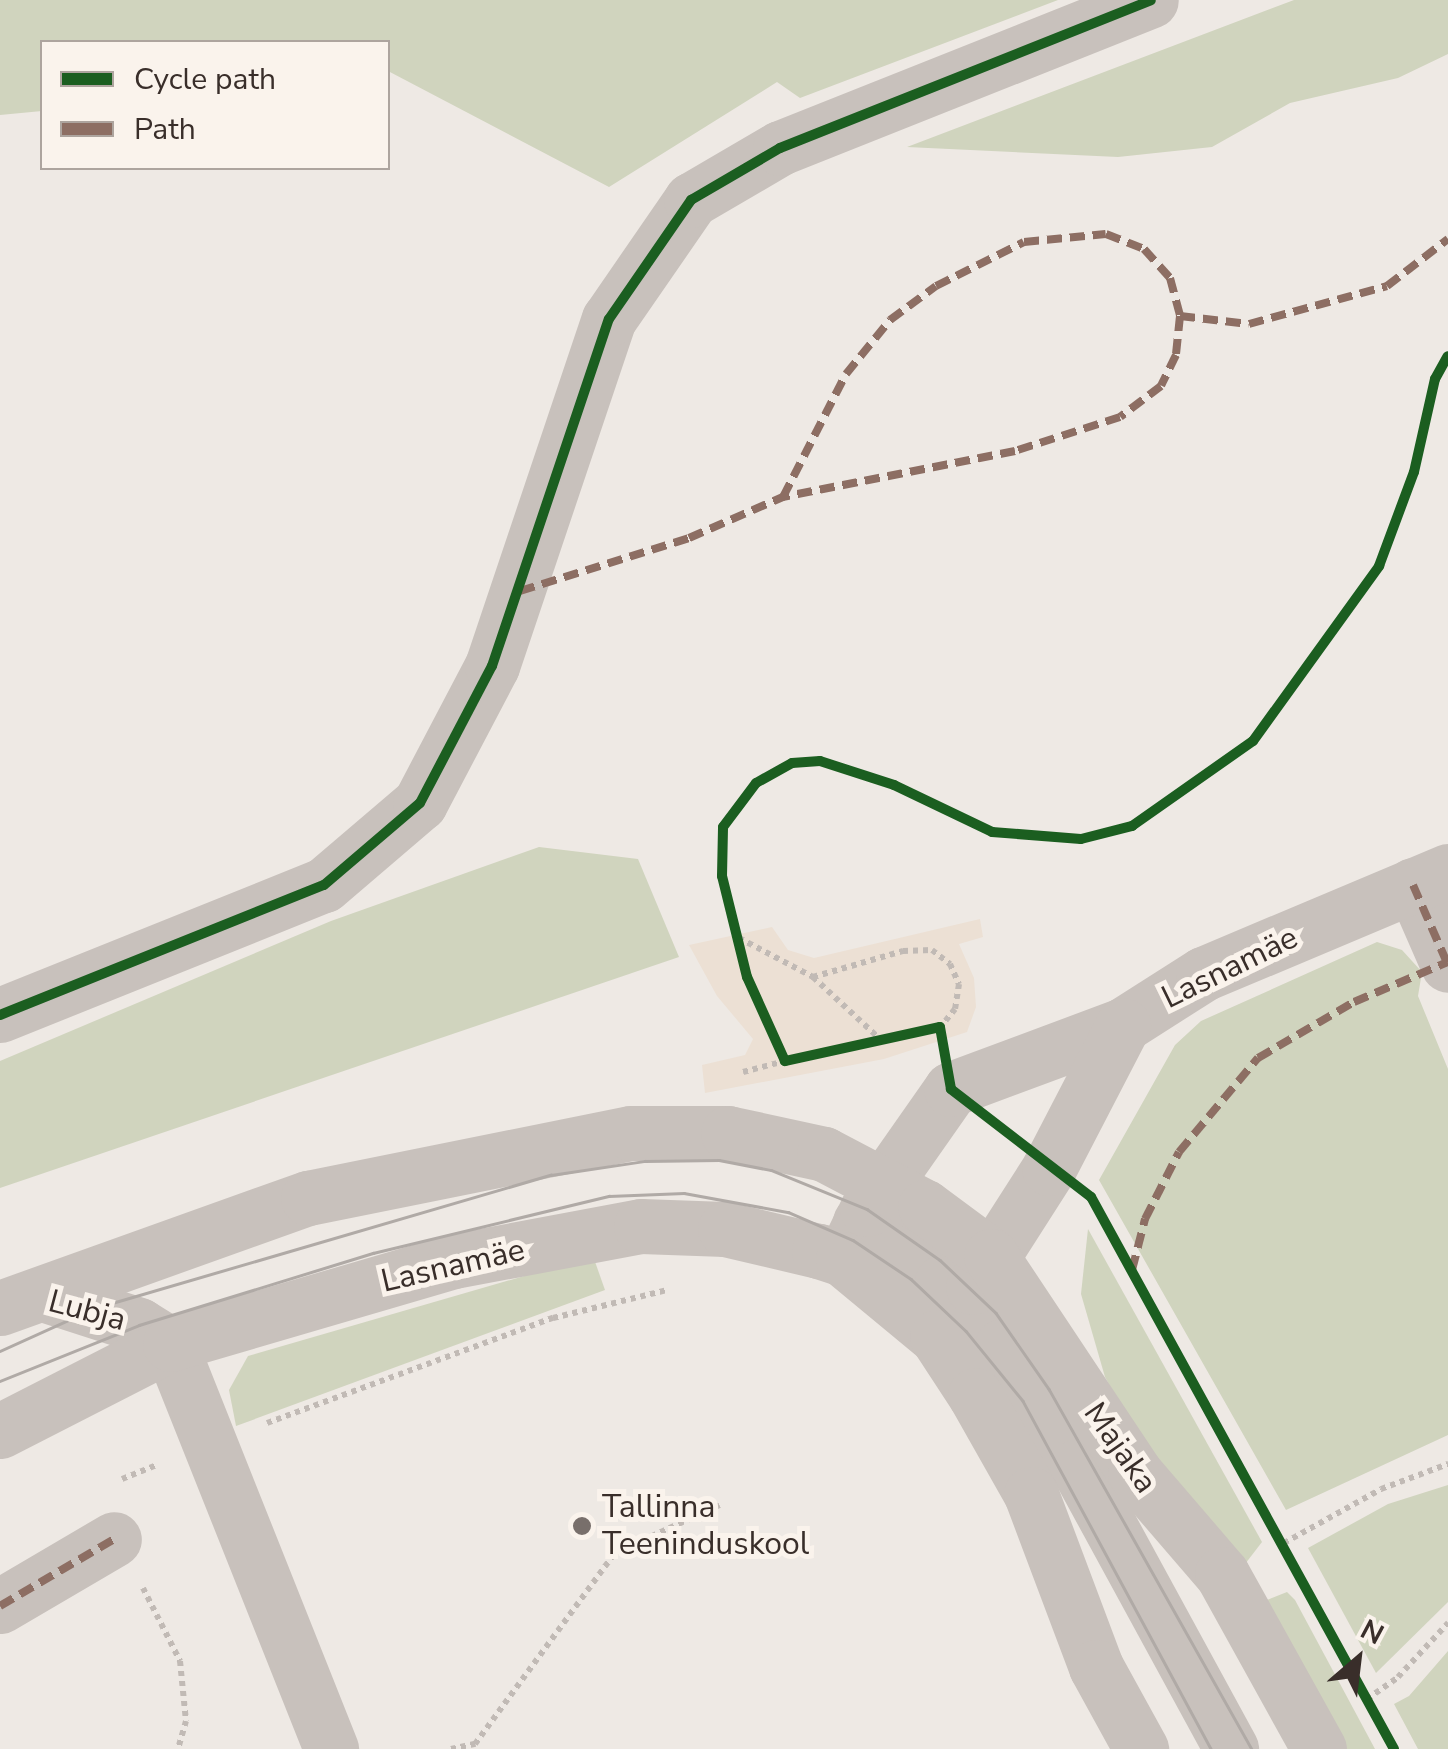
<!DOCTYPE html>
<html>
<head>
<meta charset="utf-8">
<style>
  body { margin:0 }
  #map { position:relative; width:1448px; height:1749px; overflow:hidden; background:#eee9e4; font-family:"Nunito Sans",sans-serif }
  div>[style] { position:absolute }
  .green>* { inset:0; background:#d0d4be }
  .plaza>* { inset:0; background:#ece0d4 }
  .path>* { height:6px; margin-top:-3px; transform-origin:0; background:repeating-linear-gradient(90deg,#c1bab5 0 5px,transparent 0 10px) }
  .minor>* { height:55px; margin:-27.5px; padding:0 27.5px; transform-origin:27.5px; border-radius:27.5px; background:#c8c1bc }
  .tram>* { height:2.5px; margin:-1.25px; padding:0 1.25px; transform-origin:1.25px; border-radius:1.25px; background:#b0aaa6 }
  .quiet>* { height:8px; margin-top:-4px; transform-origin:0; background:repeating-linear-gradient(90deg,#8d6e63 0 15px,transparent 0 23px) }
  .cycleway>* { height:10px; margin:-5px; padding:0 5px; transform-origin:5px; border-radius:5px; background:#1b5e20 }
  .dots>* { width:28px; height:28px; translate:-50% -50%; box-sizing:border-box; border:5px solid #faf3ec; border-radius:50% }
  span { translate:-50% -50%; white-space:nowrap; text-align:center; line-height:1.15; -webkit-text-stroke:10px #faf3ec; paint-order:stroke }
  .street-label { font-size:32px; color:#392e2a }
  .poi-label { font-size:32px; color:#392e2a }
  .left { translate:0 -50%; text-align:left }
  .legend { position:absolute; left:40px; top:40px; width:350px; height:130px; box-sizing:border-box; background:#faf3ec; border:2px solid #ada49e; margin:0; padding:12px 18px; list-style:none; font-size:30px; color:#392e2a }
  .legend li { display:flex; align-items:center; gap:20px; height:50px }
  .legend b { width:50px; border:2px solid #ada49e }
  .north { position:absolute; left:1308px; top:1609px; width:100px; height:100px; -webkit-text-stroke:8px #faf3ec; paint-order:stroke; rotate:28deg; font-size:28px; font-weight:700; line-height:40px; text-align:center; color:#392e2a }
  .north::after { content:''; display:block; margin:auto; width:35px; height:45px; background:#392e2a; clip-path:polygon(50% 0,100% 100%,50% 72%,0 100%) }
</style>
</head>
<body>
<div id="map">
  <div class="green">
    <div style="clip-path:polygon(0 0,1058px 0,800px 98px,777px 82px,609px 187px,388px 71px,388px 42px,42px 42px,42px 111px,0 115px)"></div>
    <div style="clip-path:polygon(1294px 0,1448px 0,1448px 54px,1398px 78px,1290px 103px,1212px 147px,1118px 157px,907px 147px)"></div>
    <div style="clip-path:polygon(539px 847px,638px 859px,679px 957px,0 1188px,0 1061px,331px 921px)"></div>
    <div style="clip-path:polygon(1377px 942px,1402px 950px,1422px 972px,1418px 996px,1448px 1069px,1448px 1435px,1286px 1510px,1099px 1180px,1175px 1045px,1201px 1021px)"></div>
    <div style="clip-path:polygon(1088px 1229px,1262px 1542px,1242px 1568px,1144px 1449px,1105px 1377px,1081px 1294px)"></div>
    <div style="clip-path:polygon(593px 1256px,605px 1290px,236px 1426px,229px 1390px,248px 1356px)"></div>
    <div style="clip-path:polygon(1448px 1485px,1448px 1602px,1376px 1673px,1308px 1548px,1388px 1504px)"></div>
    <div style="clip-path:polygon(1287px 1592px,1295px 1600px,1375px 1749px,1343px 1749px,1262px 1602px)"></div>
    <div style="clip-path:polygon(1448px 1651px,1448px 1749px,1418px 1749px,1394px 1704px,1409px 1696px)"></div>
  </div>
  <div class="plaza">
    <div style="clip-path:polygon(980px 919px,983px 937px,959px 944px,974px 978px,976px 1007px,967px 1032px,884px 1059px,705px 1093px,702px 1065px,745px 1055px,753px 1039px,717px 996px,689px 945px,772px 927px,788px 950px,814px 958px)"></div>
  </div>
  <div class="path">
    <div style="left:739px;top:938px;width:84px;rotate:27.8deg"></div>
    <div style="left:813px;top:977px;width:91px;rotate:42.8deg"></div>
    <div style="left:813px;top:977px;width:94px;rotate:-16.1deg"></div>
    <div style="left:903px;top:951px;width:29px;rotate:-2deg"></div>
    <div style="left:932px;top:950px;width:23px;rotate:38deg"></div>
    <div style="left:950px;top:964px;width:22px;rotate:66deg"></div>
    <div style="left:959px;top:984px;width:25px;rotate:99deg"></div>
    <div style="left:955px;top:1009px;width:22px;rotate:129deg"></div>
    <div style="left:743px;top:1072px;width:43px;rotate:-14.7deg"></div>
    <div style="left:267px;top:1423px;width:305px;rotate:-20.2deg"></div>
    <div style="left:553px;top:1318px;width:117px;rotate:-13.8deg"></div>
    <div style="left:122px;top:1479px;width:38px;rotate:-22deg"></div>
    <div style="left:1284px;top:1543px;width:111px;rotate:-29.1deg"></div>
    <div style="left:1381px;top:1489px;width:72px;rotate:-20.5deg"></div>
    <div style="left:143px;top:1588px;width:82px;rotate:63.1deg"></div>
    <div style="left:180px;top:1661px;width:60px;rotate:84.3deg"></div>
    <div style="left:186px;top:1721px;width:29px;rotate:106deg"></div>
    <div style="left:1367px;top:1699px;width:38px;rotate:-35deg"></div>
    <div style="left:1398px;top:1677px;width:74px;rotate:-47.2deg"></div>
    <div style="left:451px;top:1749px;width:25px;rotate:-12deg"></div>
    <div style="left:475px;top:1744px;width:237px;rotate:-53.8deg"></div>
    <div style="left:615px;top:1553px;width:115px;rotate:-24.6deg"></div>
  </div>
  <div class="minor">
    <div style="left:1413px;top:885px;width:87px;rotate:66.4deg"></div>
    <div style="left:0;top:1015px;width:349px;rotate:-21.9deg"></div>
    <div style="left:324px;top:885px;width:126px;rotate:-40.5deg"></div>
    <div style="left:420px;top:803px;width:155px;rotate:-62.3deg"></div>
    <div style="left:492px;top:666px;width:366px;rotate:-71.4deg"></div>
    <div style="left:609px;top:319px;width:145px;rotate:-55.4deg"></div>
    <div style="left:691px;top:200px;width:103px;rotate:-30.3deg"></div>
    <div style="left:780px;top:148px;width:399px;rotate:-21.7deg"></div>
    <div style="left:860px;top:1222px;width:102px;rotate:36.2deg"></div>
    <div style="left:942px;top:1282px;width:88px;rotate:46.8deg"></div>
    <div style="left:1002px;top:1346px;width:142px;rotate:58deg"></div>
    <div style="left:1077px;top:1466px;width:322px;rotate:61.4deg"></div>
    <div style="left:843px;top:1259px;width:55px;rotate:-64.4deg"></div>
    <div style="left:867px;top:1209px;width:146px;rotate:-55deg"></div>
    <div style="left:951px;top:1089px;width:184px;rotate:-20.4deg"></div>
    <div style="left:1123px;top:1025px;width:95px;rotate:-32.5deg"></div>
    <div style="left:1203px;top:974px;width:266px;rotate:-22.8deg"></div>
    <div style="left:973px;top:1287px;width:141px;rotate:-57.4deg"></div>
    <div style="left:1049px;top:1168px;width:161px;rotate:-62.6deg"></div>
    <div style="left:43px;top:1294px;width:101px;rotate:17.9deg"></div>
    <div style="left:139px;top:1325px;width:36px;rotate:32deg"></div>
    <div style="left:0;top:1308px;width:327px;rotate:-19.7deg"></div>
    <div style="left:308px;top:1198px;width:329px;rotate:-11.4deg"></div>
    <div style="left:631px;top:1133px;width:97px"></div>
    <div style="left:728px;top:1133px;width:98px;rotate:12.3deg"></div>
    <div style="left:824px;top:1154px;width:114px;rotate:27.7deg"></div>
    <div style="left:925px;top:1207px;width:82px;rotate:36.6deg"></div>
    <div style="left:991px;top:1256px;width:260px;rotate:56.4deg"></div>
    <div style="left:1135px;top:1473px;width:133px;rotate:49.3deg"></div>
    <div style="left:1222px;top:1574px;width:200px;rotate:61deg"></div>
    <div style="left:170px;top:1344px;width:436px;rotate:68.3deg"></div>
    <div style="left:0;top:1431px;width:191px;rotate:-27.1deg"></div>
    <div style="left:170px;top:1344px;width:296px;rotate:-16.3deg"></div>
    <div style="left:454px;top:1261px;width:190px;rotate:-10.6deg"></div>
    <div style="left:641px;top:1226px;width:84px;rotate:2deg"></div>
    <div style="left:725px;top:1229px;width:97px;rotate:13.2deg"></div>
    <div style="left:819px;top:1251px;width:25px;rotate:18deg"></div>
    <div style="left:843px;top:1259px;width:122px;rotate:39.7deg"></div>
    <div style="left:937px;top:1337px;width:69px;rotate:56.8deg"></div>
    <div style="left:975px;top:1395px;width:114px;rotate:60.5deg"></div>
    <div style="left:1031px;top:1494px;width:185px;rotate:69.4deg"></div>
    <div style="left:1096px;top:1667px;width:94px;rotate:61.2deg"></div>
    <div style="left:0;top:1606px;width:132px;rotate:-30.4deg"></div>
  </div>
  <div class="tram">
    <div style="left:0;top:1351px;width:104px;rotate:-24.4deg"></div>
    <div style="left:95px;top:1308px;width:475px;rotate:-16.3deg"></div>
    <div style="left:551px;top:1175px;width:95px;rotate:-8.5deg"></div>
    <div style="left:645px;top:1161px;width:74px;rotate:-0.8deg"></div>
    <div style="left:719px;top:1160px;width:53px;rotate:10.9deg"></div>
    <div style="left:771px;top:1170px;width:104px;rotate:22.1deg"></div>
    <div style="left:867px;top:1209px;width:89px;rotate:34.9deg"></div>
    <div style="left:940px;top:1260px;width:77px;rotate:43.4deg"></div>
    <div style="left:996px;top:1313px;width:93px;rotate:55.1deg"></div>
    <div style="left:1049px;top:1389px;width:413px;rotate:60.6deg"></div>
    <div style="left:0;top:1381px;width:150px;rotate:-21.9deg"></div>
    <div style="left:139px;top:1325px;width:245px;rotate:-17.1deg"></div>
    <div style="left:373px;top:1253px;width:243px;rotate:-13.6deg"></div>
    <div style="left:609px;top:1196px;width:75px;rotate:-2.3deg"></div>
    <div style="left:684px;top:1193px;width:106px;rotate:10.4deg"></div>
    <div style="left:788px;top:1212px;width:71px;rotate:23.3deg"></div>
    <div style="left:853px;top:1240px;width:70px;rotate:33.9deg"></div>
    <div style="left:911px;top:1279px;width:76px;rotate:43.4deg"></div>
    <div style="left:966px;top:1331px;width:90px;rotate:50.8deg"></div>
    <div style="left:1023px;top:1401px;width:396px;rotate:61.6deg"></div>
  </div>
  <div class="quiet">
    <div style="left:1180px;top:316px;width:69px;rotate:6.6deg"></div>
    <div style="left:1249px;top:324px;width:143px;rotate:-15.4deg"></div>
    <div style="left:1387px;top:286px;width:77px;rotate:-37.6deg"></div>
    <div style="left:520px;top:591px;width:177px;rotate:-17.4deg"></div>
    <div style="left:689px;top:538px;width:103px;rotate:-23.6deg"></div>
    <div style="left:783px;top:497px;width:138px;rotate:-62.9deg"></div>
    <div style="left:846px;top:374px;width:70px;rotate:-50.8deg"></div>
    <div style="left:890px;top:320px;width:57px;rotate:-36.5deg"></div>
    <div style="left:936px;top:286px;width:98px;rotate:-26.6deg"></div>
    <div style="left:1024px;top:242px;width:82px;rotate:-5.6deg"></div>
    <div style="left:1106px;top:234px;width:41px;rotate:21.5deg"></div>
    <div style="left:1144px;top:249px;width:39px;rotate:48deg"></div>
    <div style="left:1170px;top:278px;width:39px;rotate:75deg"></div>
    <div style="left:1180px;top:316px;width:39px;rotate:96deg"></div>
    <div style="left:1176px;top:355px;width:34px;rotate:116deg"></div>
    <div style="left:1161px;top:386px;width:51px;rotate:142.9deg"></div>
    <div style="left:1120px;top:417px;width:110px;rotate:162.1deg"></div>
    <div style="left:1015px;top:451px;width:237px;rotate:168.8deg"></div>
    <div style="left:1413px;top:885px;width:87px;rotate:66.4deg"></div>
    <div style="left:1132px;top:1270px;width:53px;rotate:-75.7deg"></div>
    <div style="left:1145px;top:1219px;width:75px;rotate:-63.1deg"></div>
    <div style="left:1179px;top:1152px;width:123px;rotate:-50deg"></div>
    <div style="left:1258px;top:1058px;width:111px;rotate:-30.3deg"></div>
    <div style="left:1354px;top:1002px;width:102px;rotate:-23.1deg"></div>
    <div style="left:0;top:1606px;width:132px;rotate:-30.4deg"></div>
  </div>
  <div class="cycleway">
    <div style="left:0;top:1015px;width:349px;rotate:-21.9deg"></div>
    <div style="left:324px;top:885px;width:126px;rotate:-40.5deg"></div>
    <div style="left:420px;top:803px;width:155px;rotate:-62.3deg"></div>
    <div style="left:492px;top:666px;width:366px;rotate:-71.4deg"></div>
    <div style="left:609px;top:319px;width:145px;rotate:-55.4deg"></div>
    <div style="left:691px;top:200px;width:103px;rotate:-30.3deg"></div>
    <div style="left:780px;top:148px;width:399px;rotate:-21.7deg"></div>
    <div style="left:1394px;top:1749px;width:630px;rotate:-118.76deg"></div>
    <div style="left:1091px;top:1197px;width:177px;rotate:-142.4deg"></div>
    <div style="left:951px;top:1089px;width:63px;rotate:-100.1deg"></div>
    <div style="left:940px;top:1027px;width:159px;rotate:167.6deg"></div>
    <div style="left:785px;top:1061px;width:92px;rotate:-114.3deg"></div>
    <div style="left:747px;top:977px;width:104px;rotate:-103.9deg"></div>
    <div style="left:722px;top:876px;width:49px;rotate:-88.8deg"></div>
    <div style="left:723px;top:827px;width:55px;rotate:-53.1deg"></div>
    <div style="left:756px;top:783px;width:41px;rotate:-29.1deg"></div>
    <div style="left:792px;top:763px;width:28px;rotate:-4deg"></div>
    <div style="left:820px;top:761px;width:78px;rotate:18deg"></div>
    <div style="left:894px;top:785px;width:109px;rotate:25.6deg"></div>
    <div style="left:992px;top:832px;width:89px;rotate:4.5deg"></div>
    <div style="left:1081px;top:839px;width:53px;rotate:-14.3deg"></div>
    <div style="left:1132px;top:826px;width:148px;rotate:-35.1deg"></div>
    <div style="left:1253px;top:741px;width:216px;rotate:-54.2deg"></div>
    <div style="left:1379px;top:566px;width:100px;rotate:-69.6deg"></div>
    <div style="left:1414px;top:472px;width:95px;rotate:-77.3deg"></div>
    <div style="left:1435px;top:379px;width:26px;rotate:-61deg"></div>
  </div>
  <div class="dots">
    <div style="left:582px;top:1526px;background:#786f6b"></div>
  </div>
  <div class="street-label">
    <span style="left:1230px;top:968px;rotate:-26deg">Lasnamäe</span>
    <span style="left:453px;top:1266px;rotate:-13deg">Lasnamäe</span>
    <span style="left:87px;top:1311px;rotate:15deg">Lubja</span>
    <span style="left:1120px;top:1448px;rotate:55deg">Majaka</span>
  </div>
  <div class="poi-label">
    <span class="left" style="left:602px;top:1526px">Tallinna<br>Teeninduskool</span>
  </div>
  <ul class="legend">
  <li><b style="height:12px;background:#1b5e20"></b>Cycle path</li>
  <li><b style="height:12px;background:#8d6e63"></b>Path</li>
  </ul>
  <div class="north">N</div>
</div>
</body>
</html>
